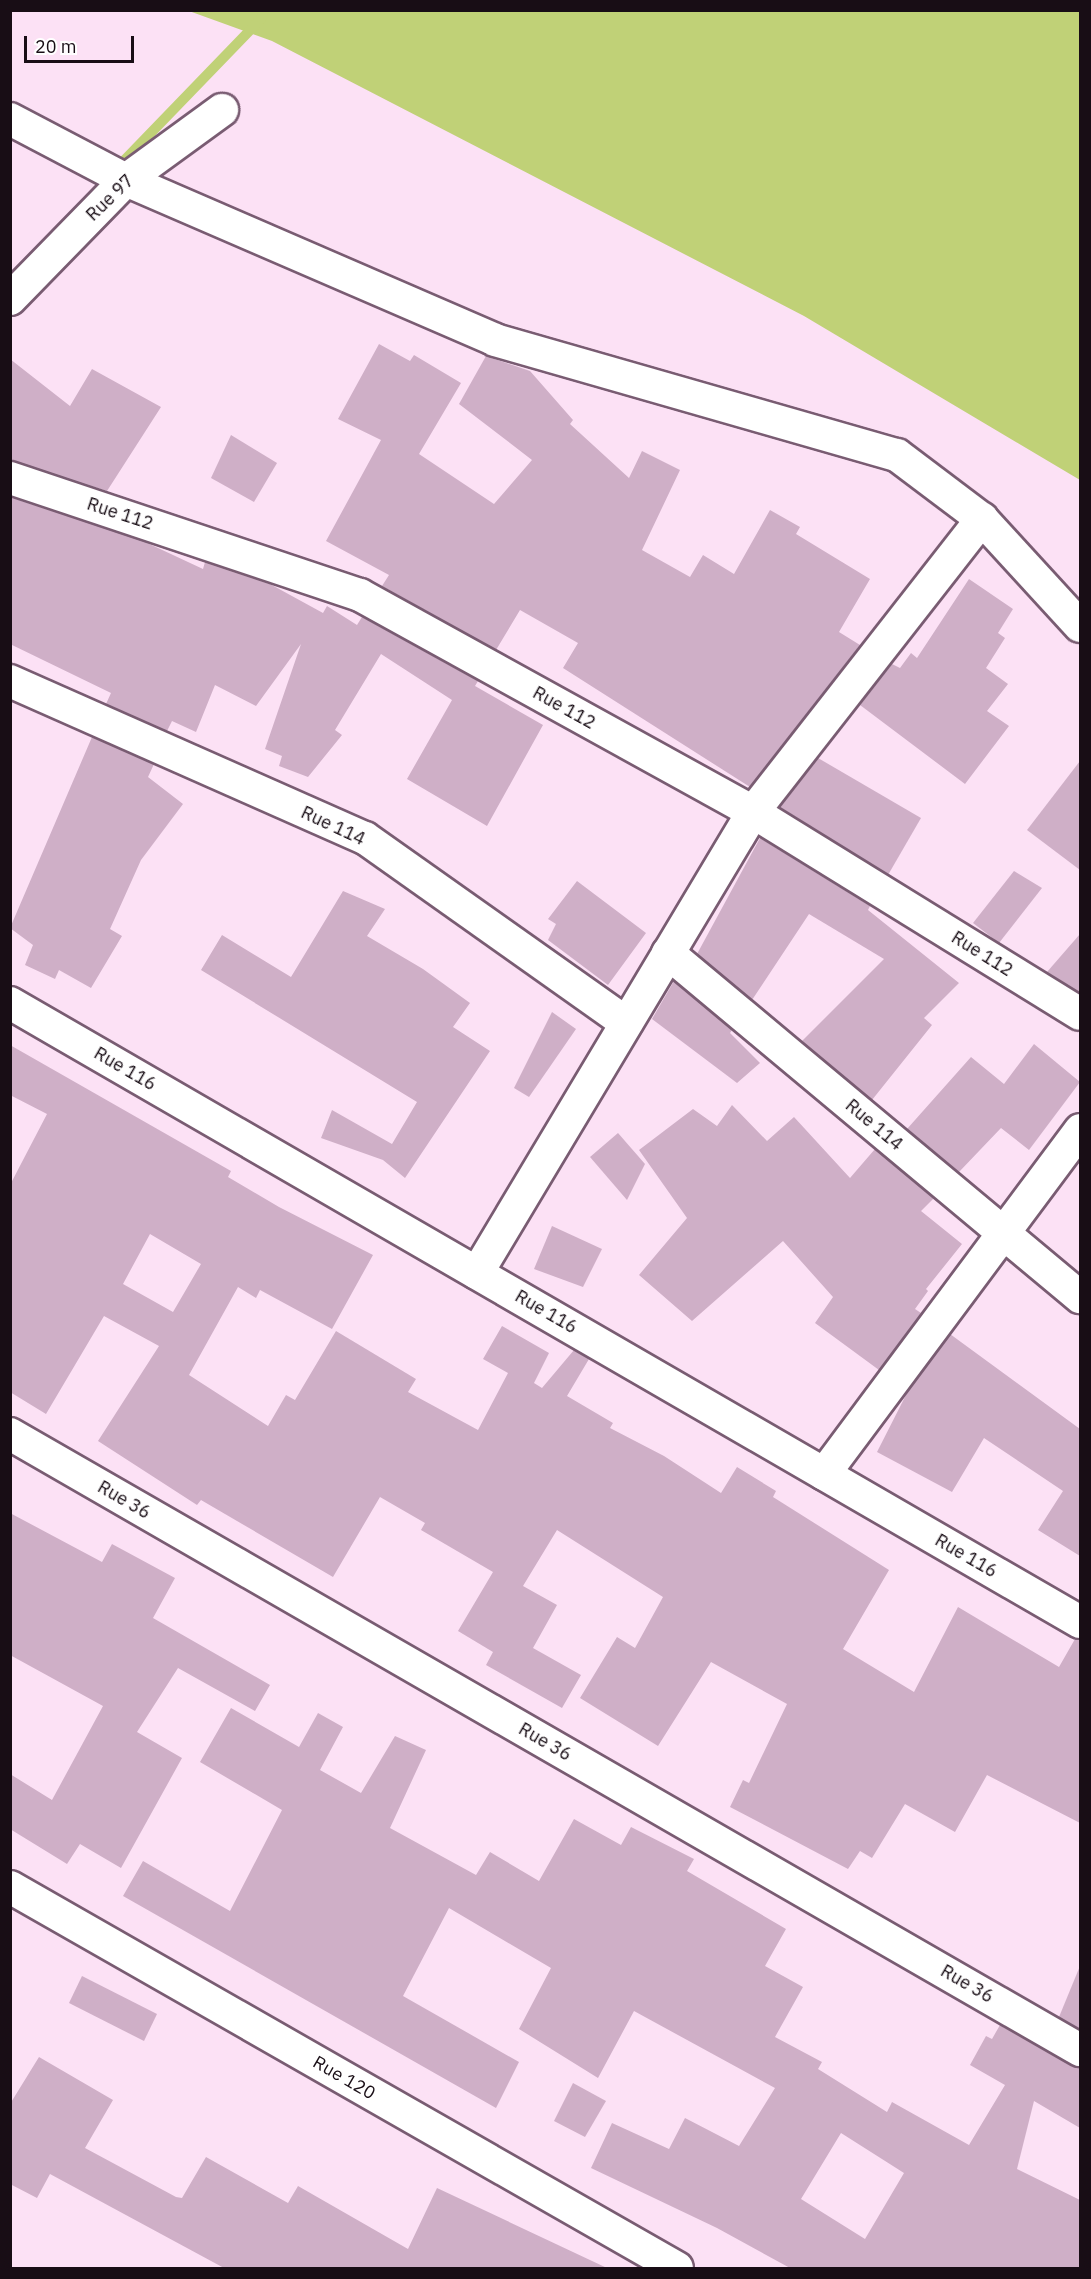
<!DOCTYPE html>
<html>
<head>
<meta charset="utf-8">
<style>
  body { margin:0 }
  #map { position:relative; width:1091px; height:2279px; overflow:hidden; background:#fce1f5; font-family:"IBM Plex Sans",sans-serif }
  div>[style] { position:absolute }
  .water>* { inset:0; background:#c0d177 }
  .stream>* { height:10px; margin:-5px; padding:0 5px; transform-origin:5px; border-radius:5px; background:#c0d177 }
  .building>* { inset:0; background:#cfafc7 }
  .roads { filter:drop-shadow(2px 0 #795c72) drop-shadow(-2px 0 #795c72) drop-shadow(0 2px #795c72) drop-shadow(0 -2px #795c72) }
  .street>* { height:32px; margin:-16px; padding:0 16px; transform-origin:16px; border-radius:16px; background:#fff }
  span { translate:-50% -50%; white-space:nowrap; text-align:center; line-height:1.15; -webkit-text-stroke:6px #fff; paint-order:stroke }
  .street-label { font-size:18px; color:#180d15 }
  .frame { position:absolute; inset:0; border:12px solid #180d15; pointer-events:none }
  .scale { position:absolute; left:24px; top:36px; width:110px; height:27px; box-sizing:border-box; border:3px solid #180d15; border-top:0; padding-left:8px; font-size:18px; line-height:21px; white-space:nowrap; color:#180d15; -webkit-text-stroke:4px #fff; paint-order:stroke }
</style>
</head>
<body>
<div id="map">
  <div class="water">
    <div style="clip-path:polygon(189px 11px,1080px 11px,1080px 480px,804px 316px,272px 41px)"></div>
  </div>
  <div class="stream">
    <div style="left:114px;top:171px;width:211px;rotate:-46deg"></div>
    <div style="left:261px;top:19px;width:9px;rotate:-72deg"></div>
  </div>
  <div class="building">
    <div style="clip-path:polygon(379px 344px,410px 361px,414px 355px,461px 383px,419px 454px,494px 504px,532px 460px,459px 404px,486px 356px,530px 371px,573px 420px,570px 424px,629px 478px,642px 451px,680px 470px,642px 550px,690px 577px,703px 555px,734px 574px,770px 510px,800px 527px,796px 534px,870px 579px,839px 632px,860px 645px,750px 787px,563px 668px,578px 643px,520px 610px,496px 650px,382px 586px,389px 575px,326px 541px,381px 440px,338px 419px)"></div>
    <div style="clip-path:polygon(10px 359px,70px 406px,92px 369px,161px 407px,107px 491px,10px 461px)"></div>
    <div style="clip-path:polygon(231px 435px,277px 463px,254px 502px,211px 478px)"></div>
    <div style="clip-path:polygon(10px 497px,143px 541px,203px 569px,205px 562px,270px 584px,323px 613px,327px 606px,357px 625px,362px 617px,478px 681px,475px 686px,543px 725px,487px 826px,407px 779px,452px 700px,381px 654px,335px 730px,342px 735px,308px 777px,279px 766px,282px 756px,265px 749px,301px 644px,256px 706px,215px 685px,196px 732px,172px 721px,167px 731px,106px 704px,111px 693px,10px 644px)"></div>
    <div style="clip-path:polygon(969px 579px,1013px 609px,998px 633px,1005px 638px,986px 668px,1008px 684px,987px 711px,1009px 726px,965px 784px,860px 705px,892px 664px,900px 668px,911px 653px,917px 658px)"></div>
    <div style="clip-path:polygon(92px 737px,154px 764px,148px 777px,183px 804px,141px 860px,110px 929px,122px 936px,91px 988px,59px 970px,55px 979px,25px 965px,33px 945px,10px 928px)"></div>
    <div style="clip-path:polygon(818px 758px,921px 818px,888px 875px,780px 807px)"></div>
    <div style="clip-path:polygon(1080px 761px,1080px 870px,1027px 830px)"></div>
    <div style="clip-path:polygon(760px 838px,870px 906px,868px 910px,959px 983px,924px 1018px,932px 1025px,872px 1100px,802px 1041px,884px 959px,809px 914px,752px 1000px,697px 954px)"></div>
    <div style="clip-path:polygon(1014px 871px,1042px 888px,999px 943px,973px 923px)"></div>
    <div style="clip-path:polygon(577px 881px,646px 933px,608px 985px,548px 940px,556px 924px,548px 919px)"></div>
    <div style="clip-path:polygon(343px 891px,385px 909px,367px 936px,423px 969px,470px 1003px,453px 1027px,490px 1051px,405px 1178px,383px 1160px,321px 1138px,332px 1110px,392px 1144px,417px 1102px,201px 970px,222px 935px,291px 977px)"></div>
    <div style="clip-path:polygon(1080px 934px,1080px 993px,1047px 972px)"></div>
    <div style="clip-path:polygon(674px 981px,732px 1030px,730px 1033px,760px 1063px,737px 1083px,652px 1019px)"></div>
    <div style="clip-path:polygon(552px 1012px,576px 1029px,529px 1097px,514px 1088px)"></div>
    <div style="clip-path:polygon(1034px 1044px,1080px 1082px,1029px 1150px,1001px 1128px,959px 1172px,898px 1121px,907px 1129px,971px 1057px,1004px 1084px)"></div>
    <div style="clip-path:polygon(evenodd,10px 1045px,231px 1171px,228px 1177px,279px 1207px,373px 1255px,332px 1329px,260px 1290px,256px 1298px,238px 1287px,189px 1375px,268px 1426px,286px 1395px,295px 1400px,336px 1331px,416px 1379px,408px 1392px,478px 1430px,508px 1373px,483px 1359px,502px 1326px,549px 1353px,534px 1383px,542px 1388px,574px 1350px,589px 1359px,567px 1396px,613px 1423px,610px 1428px,664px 1456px,721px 1493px,737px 1467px,776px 1491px,773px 1497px,889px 1570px,843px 1649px,914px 1692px,958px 1607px,1059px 1667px,1075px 1639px,1080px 1640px,1080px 1823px,987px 1775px,955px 1832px,905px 1804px,872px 1858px,860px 1851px,848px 1869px,730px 1807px,743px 1780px,749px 1783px,787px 1704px,711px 1662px,658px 1746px,580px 1698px,617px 1637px,635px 1648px,663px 1597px,557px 1530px,523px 1586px,557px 1605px,533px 1648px,581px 1675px,562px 1708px,486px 1665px,493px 1652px,458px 1631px,493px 1572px,421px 1530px,425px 1523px,380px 1497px,333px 1577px,201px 1500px,197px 1505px,98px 1441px,159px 1346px,104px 1316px,46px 1414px,10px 1392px,10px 1185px,47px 1114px,10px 1095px,10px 1045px,150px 1234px,201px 1264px,173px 1312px,123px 1284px,150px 1234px)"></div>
    <div style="clip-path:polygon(732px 1105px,767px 1141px,794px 1117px,850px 1178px,875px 1149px,934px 1198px,921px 1211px,962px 1244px,926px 1289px,928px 1291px,915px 1309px,921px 1313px,879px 1370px,815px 1323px,833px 1297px,783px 1241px,692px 1321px,639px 1275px,687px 1218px,639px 1150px,693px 1109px,717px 1126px)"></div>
    <div style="clip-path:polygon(618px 1133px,645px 1164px,627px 1200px,590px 1157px)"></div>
    <div style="clip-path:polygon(552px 1226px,602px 1249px,583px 1287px,534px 1269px)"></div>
    <div style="clip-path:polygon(950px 1334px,1080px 1429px,1080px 1556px,1038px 1530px,1063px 1491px,984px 1438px,952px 1492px,877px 1452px,908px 1391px)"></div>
    <div style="clip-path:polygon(10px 1513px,102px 1562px,112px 1544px,175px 1578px,153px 1618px,270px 1685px,255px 1711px,178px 1668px,137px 1732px,182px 1758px,121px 1868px,80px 1844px,67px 1864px,10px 1829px,10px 1774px,52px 1800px,103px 1706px,10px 1655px)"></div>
    <div style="clip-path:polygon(evenodd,231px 1708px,299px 1747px,318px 1713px,343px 1727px,320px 1770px,361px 1793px,395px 1736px,426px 1750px,390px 1828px,476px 1875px,490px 1852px,539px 1881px,574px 1819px,621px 1845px,631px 1827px,694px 1859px,687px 1871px,786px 1929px,765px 1966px,803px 1987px,775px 2037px,822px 2062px,818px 2069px,887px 2112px,892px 2102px,969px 2145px,1005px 2085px,970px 2065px,986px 2036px,992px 2039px,1000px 2025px,1080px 2068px,1080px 2128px,1034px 2101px,1017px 2169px,1080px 2200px,1080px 2268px,790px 2268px,717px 2228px,591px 2168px,612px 2123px,669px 2149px,685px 2118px,739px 2146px,775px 2088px,634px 2011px,598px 2078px,519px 2029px,551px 1968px,449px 1908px,403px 1996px,519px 2062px,496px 2108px,123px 1896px,143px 1861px,230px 1911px,282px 1810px,200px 1762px,231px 1708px,841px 2133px,904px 2173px,865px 2239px,801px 2199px,841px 2133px)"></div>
    <div style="clip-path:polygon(1080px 1966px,1080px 2030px,1059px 2017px)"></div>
    <div style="clip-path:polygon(82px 1976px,157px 2014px,144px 2041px,69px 2003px)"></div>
    <div style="clip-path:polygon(39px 2057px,113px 2100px,85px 2148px,176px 2197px,182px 2198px,206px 2157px,288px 2203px,298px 2186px,408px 2249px,437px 2188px,607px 2268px,224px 2268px,50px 2174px,37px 2198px,10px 2184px,10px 2104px)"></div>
    <div style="clip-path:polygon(573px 2083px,606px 2101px,585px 2137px,554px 2121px)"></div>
  </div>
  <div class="roads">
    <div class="street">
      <div style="left:10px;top:119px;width:131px;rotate:27.7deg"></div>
      <div style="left:126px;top:180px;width:402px;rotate:23.4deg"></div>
      <div style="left:495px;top:340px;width:418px;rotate:16deg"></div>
      <div style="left:897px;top:455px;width:106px;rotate:37deg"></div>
      <div style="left:982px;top:519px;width:145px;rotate:47.5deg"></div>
      <div style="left:10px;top:299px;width:166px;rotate:-45.7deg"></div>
      <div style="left:126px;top:180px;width:119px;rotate:-36.1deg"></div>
      <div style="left:10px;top:478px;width:369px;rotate:18.5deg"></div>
      <div style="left:360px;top:595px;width:449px;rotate:28.9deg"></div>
      <div style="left:753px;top:812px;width:384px;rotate:31.7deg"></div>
      <div style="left:10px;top:681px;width:388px;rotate:23.9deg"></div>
      <div style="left:365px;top:838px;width:320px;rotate:35.3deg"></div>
      <div style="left:668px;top:953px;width:537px;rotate:39.86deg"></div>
      <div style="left:10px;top:1003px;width:1236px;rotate:30.05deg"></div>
      <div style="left:477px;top:1273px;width:537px;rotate:-59.09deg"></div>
      <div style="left:753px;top:812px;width:372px;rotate:-52deg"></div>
      <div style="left:10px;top:1434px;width:1235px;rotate:29.93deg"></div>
      <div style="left:824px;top:1474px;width:429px;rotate:-53.3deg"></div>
      <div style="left:10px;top:1887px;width:768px;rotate:29.74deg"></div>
    </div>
  </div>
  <div class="street-label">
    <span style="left:110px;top:198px;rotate:-44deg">Rue 97</span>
    <span style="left:120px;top:514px;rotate:18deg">Rue 112</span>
    <span style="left:564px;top:708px;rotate:29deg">Rue 112</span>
    <span style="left:333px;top:826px;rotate:25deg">Rue 114</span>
    <span style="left:982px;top:954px;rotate:32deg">Rue 112</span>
    <span style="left:125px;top:1069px;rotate:30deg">Rue 116</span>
    <span style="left:874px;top:1125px;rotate:40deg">Rue 114</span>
    <span style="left:546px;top:1312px;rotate:30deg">Rue 116</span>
    <span style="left:124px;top:1500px;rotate:30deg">Rue 36</span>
    <span style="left:966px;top:1556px;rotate:30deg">Rue 116</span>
    <span style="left:545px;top:1742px;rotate:30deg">Rue 36</span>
    <span style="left:967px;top:1984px;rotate:30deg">Rue 36</span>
    <span style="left:344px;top:2078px;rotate:30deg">Rue 120</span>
  </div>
  <div class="frame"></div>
  <div class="scale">20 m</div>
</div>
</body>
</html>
